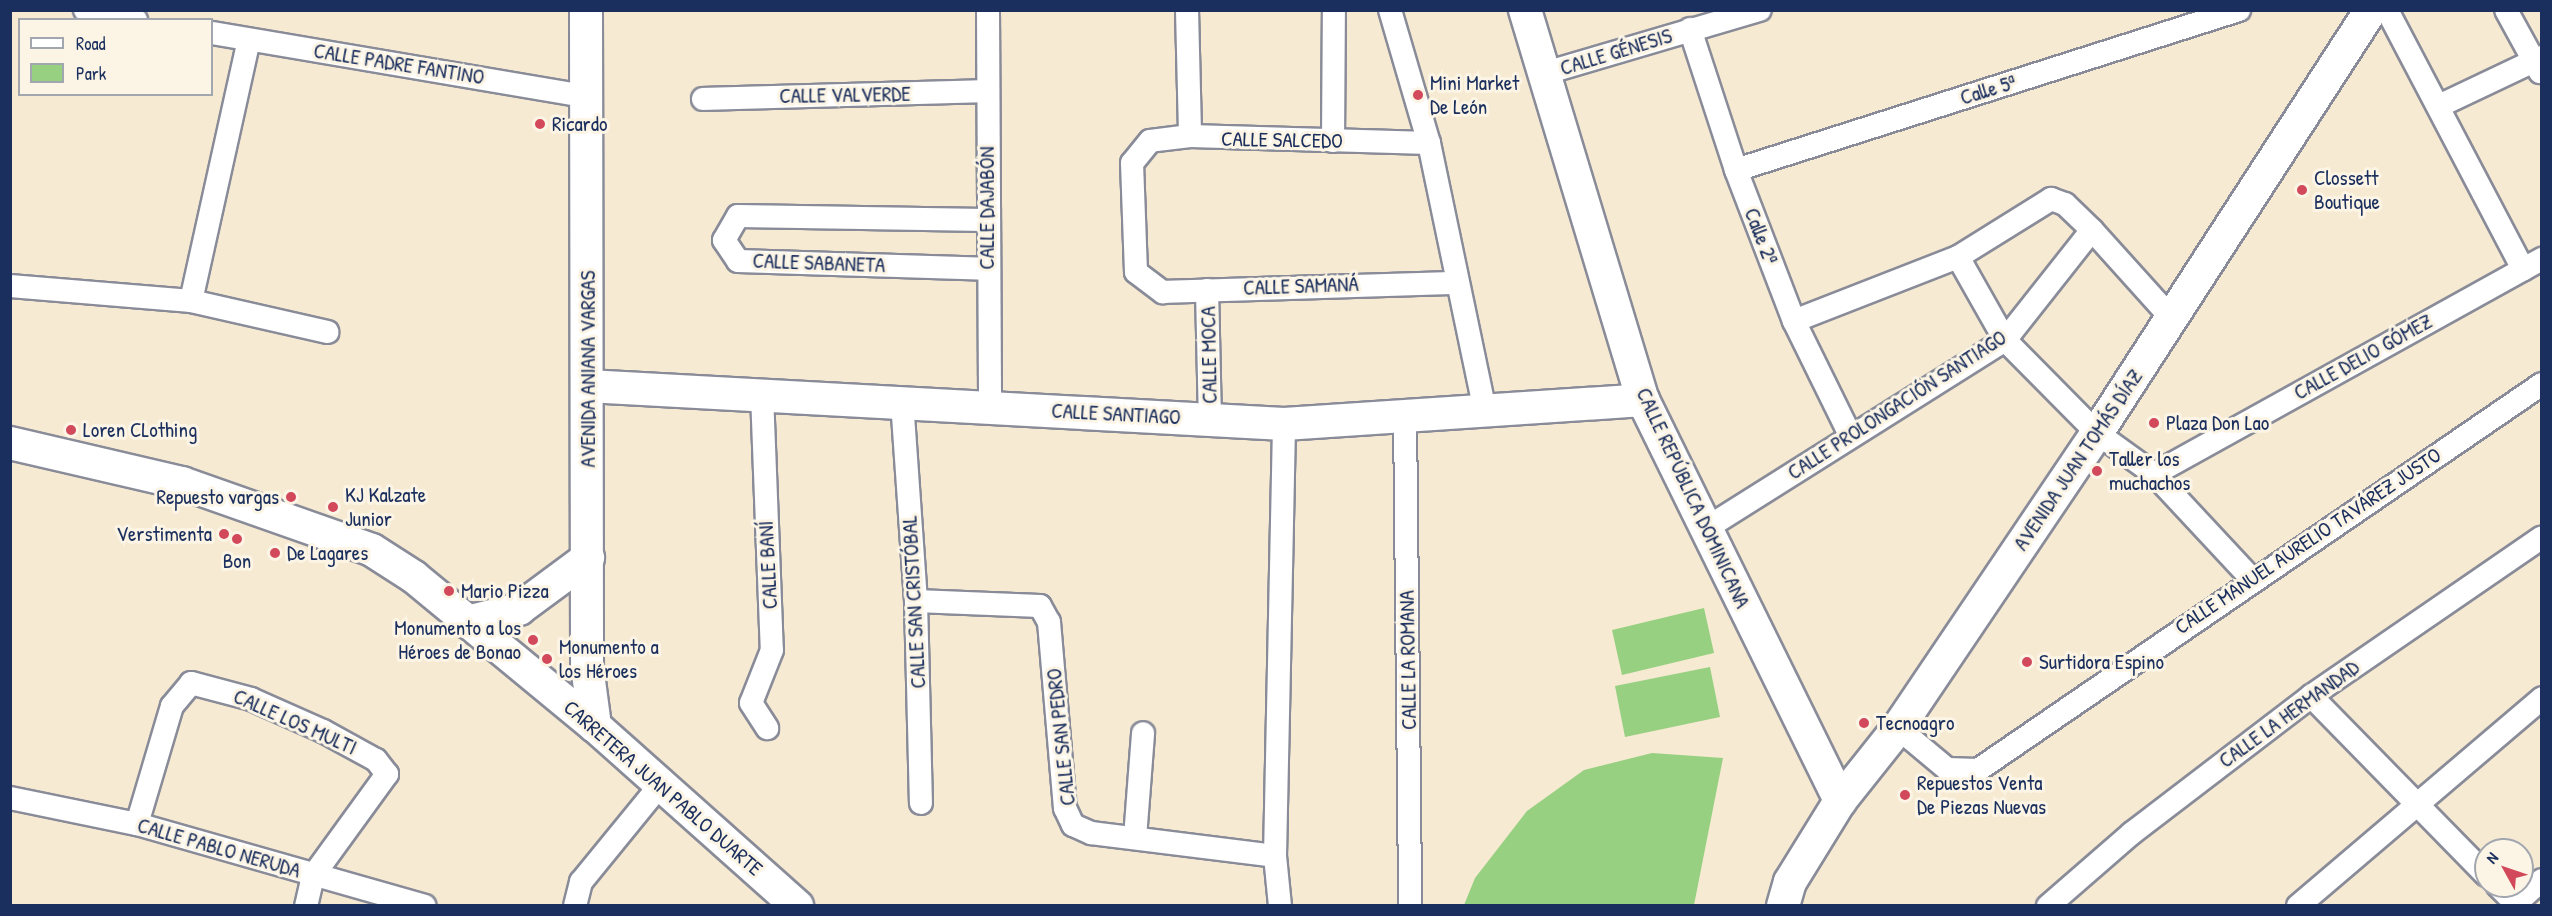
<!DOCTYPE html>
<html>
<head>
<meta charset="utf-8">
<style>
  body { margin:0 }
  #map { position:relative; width:2552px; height:916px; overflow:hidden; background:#f7ead3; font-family:"Patrick Hand",sans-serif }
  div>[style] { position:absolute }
  .green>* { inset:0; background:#98d082 }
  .roads { filter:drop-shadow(2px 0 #898c98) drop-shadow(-2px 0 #898c98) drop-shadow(0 2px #898c98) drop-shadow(0 -2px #898c98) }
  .street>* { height:22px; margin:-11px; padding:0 11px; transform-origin:11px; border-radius:11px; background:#fff }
  .secondary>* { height:32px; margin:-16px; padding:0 16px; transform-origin:16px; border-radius:16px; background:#fff }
  .dots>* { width:16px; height:16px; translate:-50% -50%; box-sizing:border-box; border:3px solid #fcf5e5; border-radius:50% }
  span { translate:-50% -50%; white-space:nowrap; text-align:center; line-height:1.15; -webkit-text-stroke:6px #fcf5e5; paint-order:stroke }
  .street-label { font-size:21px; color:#1b2f5e }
  .poi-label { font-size:21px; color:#1b2f5e }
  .left { translate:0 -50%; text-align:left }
  .right { translate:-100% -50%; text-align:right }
  .frame { position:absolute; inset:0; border:12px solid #1b2f5e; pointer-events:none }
  .legend { position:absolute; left:18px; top:18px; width:195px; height:78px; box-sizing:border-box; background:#fcf5e5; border:2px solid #a2a6af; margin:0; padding:8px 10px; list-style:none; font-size:18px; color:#1b2f5e }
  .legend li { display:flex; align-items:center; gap:12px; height:30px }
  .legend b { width:30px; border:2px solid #a2a6af }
  .north { position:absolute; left:2474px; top:838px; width:60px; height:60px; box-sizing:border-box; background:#fcf5e5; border:2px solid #a2a6af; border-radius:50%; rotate:310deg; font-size:16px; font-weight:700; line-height:24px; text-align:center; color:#1b2f5e }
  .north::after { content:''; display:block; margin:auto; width:21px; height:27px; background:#d1495b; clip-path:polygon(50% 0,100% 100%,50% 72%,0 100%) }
</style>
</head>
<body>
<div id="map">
  <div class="green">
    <div style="clip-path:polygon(1704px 608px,1714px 653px,1622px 675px,1612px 630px)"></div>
    <div style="clip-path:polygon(1710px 667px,1720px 717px,1625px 737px,1615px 686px)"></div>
    <div style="clip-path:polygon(1652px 753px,1723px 758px,1694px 905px,1464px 905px,1475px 878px,1527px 811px,1584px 770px)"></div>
  </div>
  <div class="roads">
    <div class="street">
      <div style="left:85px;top:10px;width:52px;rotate:11.1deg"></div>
      <div style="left:988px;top:10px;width:396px;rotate:89.7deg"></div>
      <div style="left:1187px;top:10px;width:126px;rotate:88.6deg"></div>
      <div style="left:1390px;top:10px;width:139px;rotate:73.7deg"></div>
      <div style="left:1429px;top:143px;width:270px;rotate:78.2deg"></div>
      <div style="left:2387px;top:10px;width:293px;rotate:62.3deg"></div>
      <div style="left:2506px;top:10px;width:71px;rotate:61.3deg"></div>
      <div style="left:1690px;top:29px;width:148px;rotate:71.9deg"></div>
      <div style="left:1736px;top:170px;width:162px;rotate:69deg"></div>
      <div style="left:1794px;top:321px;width:127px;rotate:63.8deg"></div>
      <div style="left:212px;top:33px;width:379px;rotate:9.6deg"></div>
      <div style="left:1542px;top:74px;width:227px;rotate:-16.4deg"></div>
      <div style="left:703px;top:99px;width:285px;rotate:-1.6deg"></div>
      <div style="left:2441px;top:105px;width:112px;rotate:-25.4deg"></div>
      <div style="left:1333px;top:141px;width:131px;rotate:-89.6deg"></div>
      <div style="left:1429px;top:143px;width:239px;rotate:-178.3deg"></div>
      <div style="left:1190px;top:136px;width:40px;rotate:172.9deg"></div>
      <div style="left:1150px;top:141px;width:28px;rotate:129deg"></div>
      <div style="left:1132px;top:163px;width:109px;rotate:87.9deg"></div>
      <div style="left:1136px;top:272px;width:34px;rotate:37deg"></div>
      <div style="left:1163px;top:292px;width:294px;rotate:-1.8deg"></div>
      <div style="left:1736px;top:170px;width:528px;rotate:-17.65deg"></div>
      <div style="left:986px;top:220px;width:248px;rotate:-179.1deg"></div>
      <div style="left:738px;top:216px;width:28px;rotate:120deg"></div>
      <div style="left:724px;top:240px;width:25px;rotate:56deg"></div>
      <div style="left:738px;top:261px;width:248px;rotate:1.8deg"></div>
      <div style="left:1958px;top:257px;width:95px;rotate:60.5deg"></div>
      <div style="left:2005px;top:340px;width:131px;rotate:45.3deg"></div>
      <div style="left:2097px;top:433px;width:70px;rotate:35.7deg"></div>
      <div style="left:2154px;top:474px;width:142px;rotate:47deg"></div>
      <div style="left:10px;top:286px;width:182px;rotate:4.7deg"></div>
      <div style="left:191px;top:301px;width:140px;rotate:12.8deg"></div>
      <div style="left:1207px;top:290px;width:129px;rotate:88.7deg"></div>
      <div style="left:191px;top:301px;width:267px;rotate:-77.5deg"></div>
      <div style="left:1794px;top:321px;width:176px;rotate:-21.3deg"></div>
      <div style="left:1958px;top:257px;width:110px;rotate:-31.9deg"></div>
      <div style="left:2051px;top:199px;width:15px;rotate:20deg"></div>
      <div style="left:2065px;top:204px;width:37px;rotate:44deg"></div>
      <div style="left:2092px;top:230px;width:120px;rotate:48deg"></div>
      <div style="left:762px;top:394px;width:256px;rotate:87.8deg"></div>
      <div style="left:772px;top:650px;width:57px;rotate:111.6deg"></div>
      <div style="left:751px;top:703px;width:30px;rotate:57deg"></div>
      <div style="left:902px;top:401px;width:200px;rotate:86deg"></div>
      <div style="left:916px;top:601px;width:202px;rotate:88.6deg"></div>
      <div style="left:1405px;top:413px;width:493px;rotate:89.4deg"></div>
      <div style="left:2154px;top:474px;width:444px;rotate:-29deg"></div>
      <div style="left:1705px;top:529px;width:355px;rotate:-32.2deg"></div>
      <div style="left:2005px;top:340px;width:140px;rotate:-51.7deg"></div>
      <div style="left:916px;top:601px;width:124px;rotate:2.3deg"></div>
      <div style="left:1040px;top:606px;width:18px;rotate:61deg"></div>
      <div style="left:1049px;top:622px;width:187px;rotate:85.1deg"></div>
      <div style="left:1065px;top:808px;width:19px;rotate:65deg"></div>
      <div style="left:1073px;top:825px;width:20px;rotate:24deg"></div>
      <div style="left:1091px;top:833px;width:185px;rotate:7.1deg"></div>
      <div style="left:2311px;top:696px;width:250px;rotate:45.6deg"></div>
      <div style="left:1898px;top:728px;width:64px;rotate:39.9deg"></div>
      <div style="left:1947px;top:769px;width:31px;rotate:2deg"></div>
      <div style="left:1978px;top:770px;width:683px;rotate:-34.39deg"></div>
      <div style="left:10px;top:798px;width:130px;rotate:11.6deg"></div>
      <div style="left:137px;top:824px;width:299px;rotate:15.9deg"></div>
      <div style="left:137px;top:824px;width:123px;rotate:-73.5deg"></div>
      <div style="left:172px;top:706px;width:30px;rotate:-50deg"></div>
      <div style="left:191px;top:683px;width:62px;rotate:14.9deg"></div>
      <div style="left:251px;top:699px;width:79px;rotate:24deg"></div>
      <div style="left:323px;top:731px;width:60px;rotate:28.7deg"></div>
      <div style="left:376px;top:760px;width:18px;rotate:52deg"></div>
      <div style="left:387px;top:774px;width:126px;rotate:126deg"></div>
      <div style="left:313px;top:876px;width:31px;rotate:103deg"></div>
      <div style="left:1135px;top:838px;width:105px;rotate:-85.6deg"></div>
      <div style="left:2498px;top:886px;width:28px;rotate:45deg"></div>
      <div style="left:575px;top:906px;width:25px;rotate:-76deg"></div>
      <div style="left:581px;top:882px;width:127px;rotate:-50.8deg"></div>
      <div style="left:1280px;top:906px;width:50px;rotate:-95.7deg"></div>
      <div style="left:1275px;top:856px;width:432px;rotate:-88.8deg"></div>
      <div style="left:2048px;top:906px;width:111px;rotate:-41deg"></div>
      <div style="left:2132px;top:833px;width:225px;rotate:-37.4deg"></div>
      <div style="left:2311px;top:696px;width:280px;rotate:-34.5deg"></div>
      <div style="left:2298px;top:906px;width:321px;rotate:-40.4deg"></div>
      <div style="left:2513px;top:906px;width:39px;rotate:-42deg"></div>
    </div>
    <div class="secondary">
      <div style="left:586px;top:10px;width:656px;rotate:89.91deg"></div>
      <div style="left:587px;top:666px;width:61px;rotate:82.4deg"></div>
      <div style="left:1525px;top:10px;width:407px;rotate:73.2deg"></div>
      <div style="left:1643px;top:400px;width:447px;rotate:63.8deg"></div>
      <div style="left:587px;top:386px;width:698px;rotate:3.12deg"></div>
      <div style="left:1284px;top:424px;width:360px;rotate:-3.8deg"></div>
      <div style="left:10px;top:443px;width:177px;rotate:13.1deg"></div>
      <div style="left:182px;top:483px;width:201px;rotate:19.4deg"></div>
      <div style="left:372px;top:550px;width:50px;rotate:32.7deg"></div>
      <div style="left:414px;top:577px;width:234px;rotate:39.5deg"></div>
      <div style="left:595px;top:726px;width:271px;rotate:41.7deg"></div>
      <div style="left:467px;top:622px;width:54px;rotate:-14deg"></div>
      <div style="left:519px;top:609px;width:86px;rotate:-36.5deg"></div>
      <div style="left:1783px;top:906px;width:25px;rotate:-74deg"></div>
      <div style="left:1790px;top:882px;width:95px;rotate:-58.3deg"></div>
      <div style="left:1840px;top:801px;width:93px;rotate:-51.5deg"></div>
      <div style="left:1898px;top:728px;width:356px;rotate:-56deg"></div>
      <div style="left:2097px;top:433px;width:504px;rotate:-57.07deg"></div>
    </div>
  </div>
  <div class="dots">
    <div style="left:1418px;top:95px;background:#d1495b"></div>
    <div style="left:540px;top:124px;background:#d1495b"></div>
    <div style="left:2302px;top:190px;background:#d1495b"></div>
    <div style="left:2154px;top:423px;background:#d1495b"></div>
    <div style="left:71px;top:430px;background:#d1495b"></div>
    <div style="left:2097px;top:471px;background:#d1495b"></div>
    <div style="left:291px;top:497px;background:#d1495b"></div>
    <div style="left:333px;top:507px;background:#d1495b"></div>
    <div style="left:224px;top:534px;background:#d1495b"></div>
    <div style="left:237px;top:539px;background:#d1495b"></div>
    <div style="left:275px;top:553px;background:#d1495b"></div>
    <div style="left:449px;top:591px;background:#d1495b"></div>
    <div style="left:533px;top:640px;background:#d1495b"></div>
    <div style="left:547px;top:659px;background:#d1495b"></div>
    <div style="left:2027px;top:662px;background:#d1495b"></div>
    <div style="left:1864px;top:723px;background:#d1495b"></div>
    <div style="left:1905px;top:795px;background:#d1495b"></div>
  </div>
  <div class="street-label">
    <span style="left:1616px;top:52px;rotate:-17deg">CALLE GÉNESIS</span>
    <span style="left:399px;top:64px;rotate:9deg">CALLE PADRE FANTINO</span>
    <span style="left:1988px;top:90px;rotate:-17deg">Calle 5ª</span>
    <span style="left:845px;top:95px;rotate:-1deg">CALLE VALVERDE</span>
    <span style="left:1282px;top:140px;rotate:1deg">CALLE SALCEDO</span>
    <span style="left:987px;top:208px;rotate:-90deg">CALLE DAJABÓN</span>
    <span style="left:1761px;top:236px;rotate:69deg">Calle 2ª</span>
    <span style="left:819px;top:263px;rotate:2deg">CALLE SABANETA</span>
    <span style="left:1301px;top:286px;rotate:-2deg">CALLE SAMANÁ</span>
    <span style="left:1209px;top:355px;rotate:-91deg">CALLE MOCA</span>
    <span style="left:2363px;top:357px;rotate:-29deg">CALLE DELIO GÓMEZ</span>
    <span style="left:588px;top:369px;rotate:-90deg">AVENIDA ANIANA VARGAS</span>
    <span style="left:1897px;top:405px;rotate:-33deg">CALLE PROLONGACIÓN SANTIAGO</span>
    <span style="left:1116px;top:414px;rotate:3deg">CALLE SANTIAGO</span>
    <span style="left:2078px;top:460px;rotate:-56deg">AVENIDA JUAN TOMÁS DÍAZ</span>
    <span style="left:1693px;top:498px;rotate:65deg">CALLE REPÚBLICA DOMINICANA</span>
    <span style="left:2308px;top:541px;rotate:-34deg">CALLE MANUEL AURELIO TAVÁREZ JUSTO</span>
    <span style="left:768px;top:565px;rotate:-93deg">CALLE BANÍ</span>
    <span style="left:914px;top:602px;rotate:-93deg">CALLE SAN CRISTÓBAL</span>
    <span style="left:1408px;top:660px;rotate:-91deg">CALLE LA ROMANA</span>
    <span style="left:2289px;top:714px;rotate:-36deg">CALLE LA HERMANDAD</span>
    <span style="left:295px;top:722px;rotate:24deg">CALLE LOS MULTI</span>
    <span style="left:1061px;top:737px;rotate:-96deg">CALLE SAN PEDRO</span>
    <span style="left:663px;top:788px;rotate:41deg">CARRETERA JUAN PABLO DUARTE</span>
    <span style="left:219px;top:848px;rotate:16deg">CALLE PABLO NERUDA</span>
  </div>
  <div class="poi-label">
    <span class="left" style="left:1430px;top:95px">Mini Market<br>De León</span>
    <span class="left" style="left:552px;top:124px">Ricardo</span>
    <span class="left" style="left:2314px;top:190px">Clossett<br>Boutique</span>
    <span class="left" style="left:2166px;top:423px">Plaza Don Lao</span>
    <span class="left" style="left:83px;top:430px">Loren CLothing</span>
    <span class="left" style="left:2109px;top:471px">Taller los<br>muchachos</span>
    <span class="left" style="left:345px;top:507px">KJ Kalzate<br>Junior</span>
    <span class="right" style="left:279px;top:497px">Repuesto vargas</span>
    <span class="right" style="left:212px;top:534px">Verstimenta</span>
    <span class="left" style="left:287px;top:553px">De Lagares</span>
    <span style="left:237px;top:561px">Bon</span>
    <span class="left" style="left:461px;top:591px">Mario Pizza</span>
    <span class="right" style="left:521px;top:640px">Monumento a los<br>Héroes de Bonao</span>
    <span class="left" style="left:559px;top:659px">Monumento a<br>los Héroes</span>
    <span class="left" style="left:2039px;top:662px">Surtidora Espino</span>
    <span class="left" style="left:1876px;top:723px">Tecnoagro</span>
    <span class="left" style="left:1917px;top:795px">Repuestos Venta<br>De Piezas Nuevas</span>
  </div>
  <div class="frame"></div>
  <ul class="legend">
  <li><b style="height:8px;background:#fff"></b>Road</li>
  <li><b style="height:16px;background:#98d082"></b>Park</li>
  </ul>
  <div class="north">N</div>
</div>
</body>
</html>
